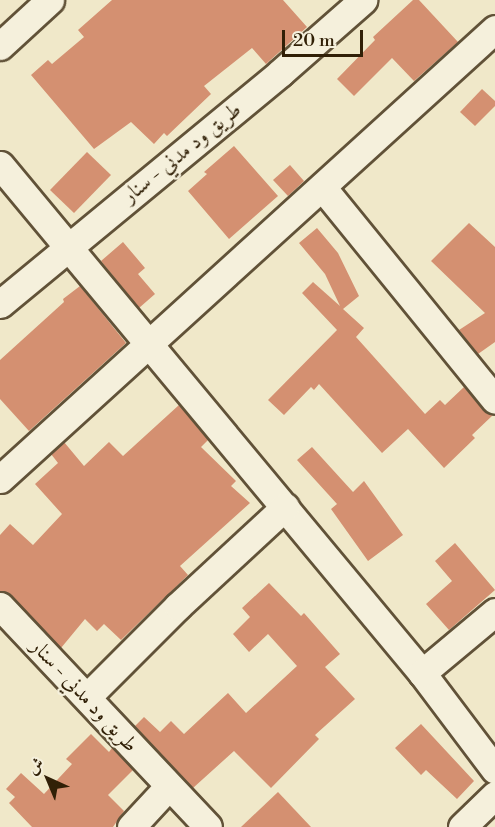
<!DOCTYPE html>
<html>
<head>
<meta charset="utf-8">
<style>
  body { margin:0 }
  #map { position:relative; width:495px; height:827px; overflow:hidden; background:#f0e8c9; font-family:"Libre Bodoni",Amiri,serif }
  div>[style] { position:absolute }
  .building>* { inset:0; background:#d49071 }
  .roads { filter:drop-shadow(2px 0 #615238) drop-shadow(-2px 0 #615238) drop-shadow(0 2px #615238) drop-shadow(0 -2px #615238) }
  .minor>* { height:27px; margin:-13.5px; padding:0 13.5px; transform-origin:13.5px; border-radius:13.5px; background:#f5f0dc }
  span { translate:-50% -50%; white-space:nowrap; text-align:center; line-height:1.15; -webkit-text-stroke:4.5px #f5f0dc; paint-order:stroke }
  .street-label { font-size:21px; color:#312007 }
  .north { position:absolute; left:18px; top:749px; width:60px; height:60px; -webkit-text-stroke:4px #f5f0dc; paint-order:stroke; rotate:316deg; font-size:16px; font-weight:700; line-height:24px; text-align:center; color:#312007 }
  .north::after { content:''; display:block; margin:auto; width:21px; height:27px; background:#312007; clip-path:polygon(50% 0,100% 100%,50% 72%,0 100%) }
  .scale { position:absolute; left:282px; top:30px; width:81px; height:27px; box-sizing:border-box; border:3px solid #312007; border-top:0; padding-left:8px; font-size:18px; line-height:21px; white-space:nowrap; color:#312007; -webkit-text-stroke:4px #f5f0dc; paint-order:stroke }
</style>
</head>
<body>
<div id="map">
  <div class="building">
    <div style="clip-path:polygon(112px 0,283px 0,307px 27px,266px 64px,252px 48px,204px 86px,211px 94px,167px 136px,164px 133px,154px 144px,131px 122px,94px 149px,31px 75px,48px 60px,52px 64px,84px 37px,78px 30px)"></div>
    <div style="clip-path:polygon(413px 0,419px 0,458px 42px,414px 81px,392px 58px,354px 96px,337px 79px,375px 40px,373px 37px)"></div>
    <div style="clip-path:polygon(482px 89px,495px 101px,495px 106px,475px 126px,460px 112px)"></div>
    <div style="clip-path:polygon(234px 146px,278px 196px,229px 239px,188px 191px,207px 174px,204px 172px)"></div>
    <div style="clip-path:polygon(87px 152px,111px 175px,74px 213px,50px 190px)"></div>
    <div style="clip-path:polygon(290px 165px,304px 181px,288px 196px,273px 180px)"></div>
    <div style="clip-path:polygon(469px 223px,495px 247px,495px 342px,478px 354px,459px 330px,485px 313px,431px 261px)"></div>
    <div style="clip-path:polygon(317px 228px,338px 253px,359px 296px,343px 309px,364px 328px,356px 337px,425px 414px,440px 400px,445px 405px,464px 387px,483px 410px,493px 415px,472px 435px,475px 438px,444px 468px,408px 429px,382px 453px,319px 384px,314px 390px,311px 387px,284px 415px,268px 400px,337px 330px,302px 293px,313px 282px,340px 306px,325px 274px,299px 243px)"></div>
    <div style="clip-path:polygon(123px 242px,145px 268px,138px 274px,155px 294px,139px 308px,101px 261px)"></div>
    <div style="clip-path:polygon(80px 286px,126px 343px,29px 431px,0 399px,0 360px,64px 302px,63px 299px)"></div>
    <div style="clip-path:polygon(179px 405px,208px 440px,201px 447px,236px 481px,231px 486px,250px 503px,180px 566px,188px 575px,121px 640px,104px 624px,97px 631px,85px 619px,61px 648px,11px 595px,0 591px,0 535px,10px 524px,33px 545px,62px 514px,35px 484px,58px 463px,51px 454px,64px 442px,84px 466px,109px 442px,123px 456px)"></div>
    <div style="clip-path:polygon(312px 447px,353px 492px,364px 481px,403px 535px,368px 561px,331px 509px,337px 504px,297px 460px)"></div>
    <div style="clip-path:polygon(455px 543px,495px 590px,449px 630px,426px 604px,452px 581px,435px 561px)"></div>
    <div style="clip-path:polygon(269px 583px,301px 616px,304px 613px,340px 654px,325px 667px,355px 699px,315px 735px,319px 739px,271px 788px,234px 751px,193px 788px,135px 726px,144px 717px,160px 732px,171px 721px,184px 734px,228px 693px,246px 713px,297px 666px,268px 634px,249px 652px,233px 634px,250px 617px,242px 608px)"></div>
    <div style="clip-path:polygon(421px 724px,474px 781px,457px 799px,426px 770px,421px 775px,395px 748px)"></div>
    <div style="clip-path:polygon(91px 734px,109px 752px,112px 748px,133px 770px,108px 795px,124px 811px,113px 827px,32px 827px,9px 803px,15px 797px,6px 789px,21px 773px,44px 794px,72px 764px,66px 759px)"></div>
    <div style="clip-path:polygon(278px 792px,311px 827px,241px 827px)"></div>
  </div>
  <div class="roads">
    <div class="minor">
      <div style="left:0;top:46px;width:68px;rotate:-42.6deg"></div>
      <div style="left:0;top:165px;width:660px;rotate:50.28deg"></div>
      <div style="left:422px;top:673px;width:121px;rotate:53deg"></div>
      <div style="left:322px;top:187px;width:274px;rotate:50.9deg"></div>
      <div style="left:0;top:304px;width:363px;rotate:-39.5deg"></div>
      <div style="left:280px;top:73px;width:111px;rotate:-41.3deg"></div>
      <div style="left:0;top:479px;width:669px;rotate:-42.27deg"></div>
      <div style="left:0;top:606px;width:303px;rotate:46.7deg"></div>
      <div style="left:422px;top:673px;width:95px;rotate:-39.9deg"></div>
      <div style="left:87px;top:697px;width:129px;rotate:-45deg"></div>
      <div style="left:178px;top:606px;width:146px;rotate:-42.8deg"></div>
      <div style="left:131px;top:827px;width:54px;rotate:-47.2deg"></div>
      <div style="left:462px;top:827px;width:46px;rotate:-44.1deg"></div>
    </div>
  </div>
  <div class="street-label">
    <span style="left:182px;top:153px;rotate:-39deg">طريق ود مدني - سنار</span>
    <span style="left:84px;top:696px;rotate:47deg">طريق ود مدني - سنار</span>
  </div>
  <div class="north">ش</div>
  <div class="scale">20 m</div>
</div>
</body>
</html>
